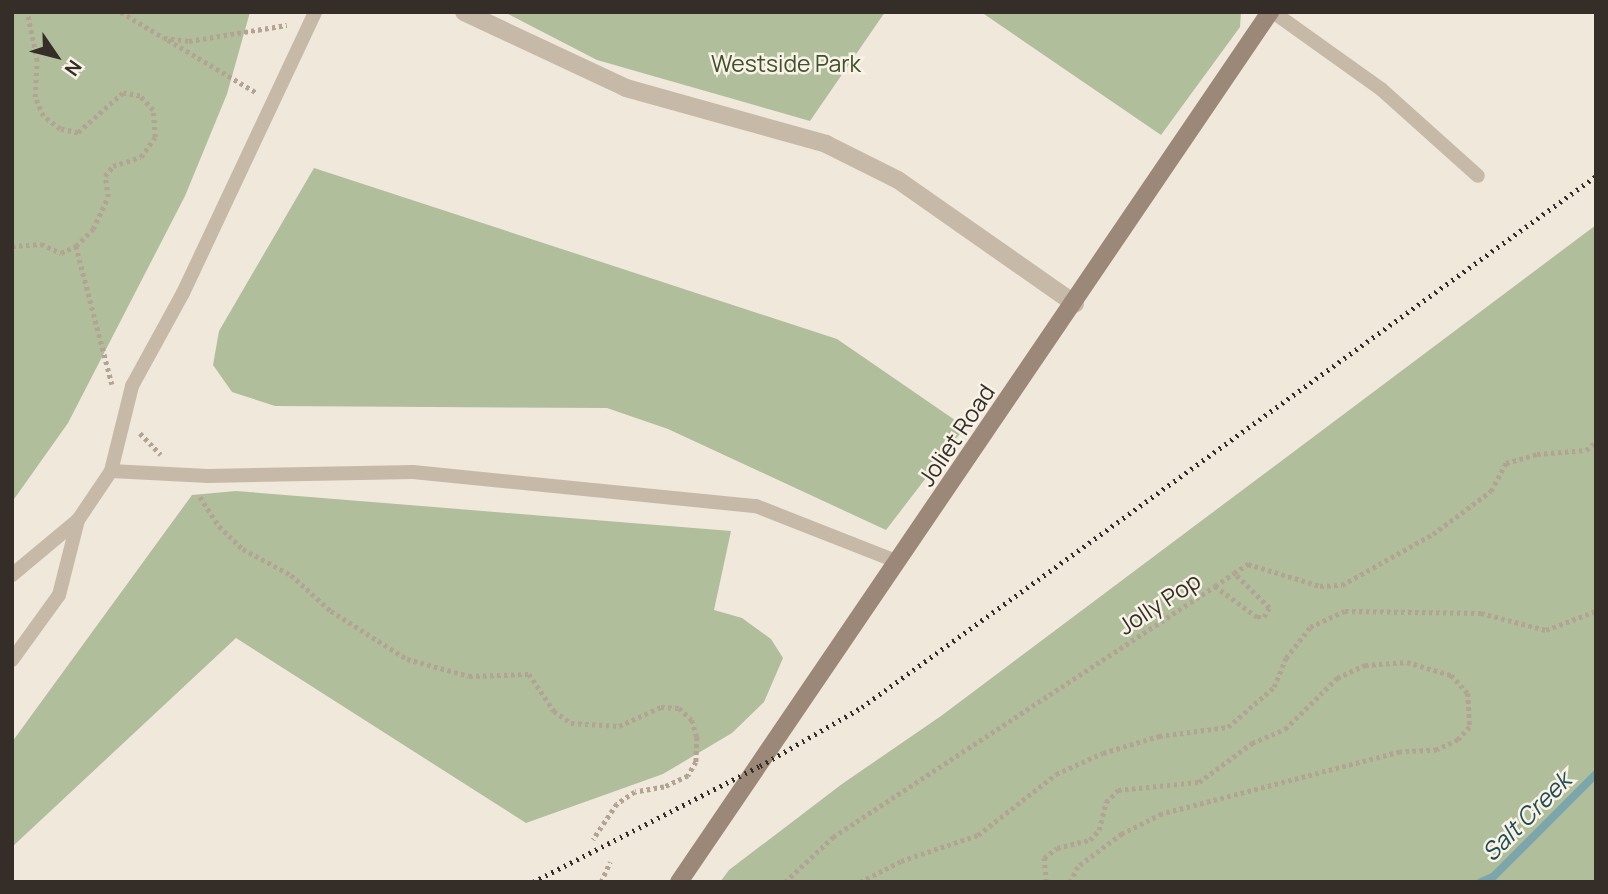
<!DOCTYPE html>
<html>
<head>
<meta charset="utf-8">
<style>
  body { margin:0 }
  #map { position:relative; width:1608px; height:894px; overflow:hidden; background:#f0e8db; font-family:Manrope,sans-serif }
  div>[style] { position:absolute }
  .green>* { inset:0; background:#b0be9c }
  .stream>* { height:8px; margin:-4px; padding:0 4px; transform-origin:4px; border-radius:4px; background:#7ca6ab }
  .path>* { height:4.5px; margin-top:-2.25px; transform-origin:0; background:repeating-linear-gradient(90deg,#b3a392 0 3.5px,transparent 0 7px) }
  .service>* { height:14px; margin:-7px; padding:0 7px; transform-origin:7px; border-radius:7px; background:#c7b9a8 }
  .minor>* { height:18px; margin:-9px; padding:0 9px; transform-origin:9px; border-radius:9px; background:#c7b9a8 }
  .secondary>* { height:18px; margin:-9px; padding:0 9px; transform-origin:9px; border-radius:9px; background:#9b8879 }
  .rail>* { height:5px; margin-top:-2.5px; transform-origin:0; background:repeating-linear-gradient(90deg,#352d28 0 2px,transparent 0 7px) }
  span { translate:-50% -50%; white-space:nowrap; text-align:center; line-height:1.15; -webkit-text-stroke:5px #f8f2e7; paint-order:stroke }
  .park-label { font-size:23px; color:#41512d }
  .street-label { font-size:23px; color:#352d28 }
  .water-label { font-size:24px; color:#204c53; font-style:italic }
  .frame { position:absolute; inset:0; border:14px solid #352d28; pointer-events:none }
  .north { position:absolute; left:21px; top:21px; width:70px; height:70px; -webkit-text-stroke:5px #f8f2e7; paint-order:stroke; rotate:125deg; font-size:19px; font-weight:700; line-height:28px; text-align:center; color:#352d28 }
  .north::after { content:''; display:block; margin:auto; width:24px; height:32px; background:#352d28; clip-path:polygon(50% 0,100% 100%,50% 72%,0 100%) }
</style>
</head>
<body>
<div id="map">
  <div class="green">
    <div style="clip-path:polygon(12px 12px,250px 12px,227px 94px,185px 196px,68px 423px,12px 502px)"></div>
    <div style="clip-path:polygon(504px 12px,885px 12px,810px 121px,597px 60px)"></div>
    <div style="clip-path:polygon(981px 12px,1241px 12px,1240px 27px,1161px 135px)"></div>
    <div style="clip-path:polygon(314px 168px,837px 339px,965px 427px,886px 530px,668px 429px,607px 408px,275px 406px,232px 392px,213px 365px,219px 331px)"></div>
    <div style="clip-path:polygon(1596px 225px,1596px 882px,720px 882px,729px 870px,842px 784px,941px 716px)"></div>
    <div style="clip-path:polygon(236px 491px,731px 531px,714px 610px,742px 618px,771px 639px,783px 658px,764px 702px,732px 733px,663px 774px,526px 823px,236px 638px,12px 847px,12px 742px,192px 495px)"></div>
  </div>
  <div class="stream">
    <div style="left:1481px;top:882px;width:13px;rotate:-23deg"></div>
    <div style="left:1493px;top:877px;width:146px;rotate:-45deg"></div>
  </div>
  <div class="path">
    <div style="left:121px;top:12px;width:50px;rotate:31.2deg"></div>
    <div style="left:164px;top:38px;width:25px;rotate:7deg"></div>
    <div style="left:189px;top:41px;width:99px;rotate:-9.3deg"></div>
    <div style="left:168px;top:40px;width:104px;rotate:30.8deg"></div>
    <div style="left:12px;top:246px;width:29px;rotate:-4deg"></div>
    <div style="left:41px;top:244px;width:22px;rotate:24deg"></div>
    <div style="left:61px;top:253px;width:17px;rotate:-25deg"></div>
    <div style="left:76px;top:246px;width:24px;rotate:-45deg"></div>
    <div style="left:93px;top:229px;width:35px;rotate:-65deg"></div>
    <div style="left:108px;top:197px;width:21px;rotate:-98deg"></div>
    <div style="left:105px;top:176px;width:13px;rotate:-51deg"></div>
    <div style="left:113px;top:166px;width:29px;rotate:-18deg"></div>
    <div style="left:141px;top:157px;width:24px;rotate:-55deg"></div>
    <div style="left:155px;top:137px;width:27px;rotate:-94deg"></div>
    <div style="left:153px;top:110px;width:19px;rotate:-133deg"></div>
    <div style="left:140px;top:96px;width:17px;rotate:-170deg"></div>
    <div style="left:123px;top:93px;width:60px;rotate:138.4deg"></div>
    <div style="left:78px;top:133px;width:18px;rotate:-167deg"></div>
    <div style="left:60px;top:129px;width:21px;rotate:-143deg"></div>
    <div style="left:43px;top:116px;width:21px;rotate:-113deg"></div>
    <div style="left:35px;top:97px;width:36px;rotate:-87deg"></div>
    <div style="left:37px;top:61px;width:50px;rotate:-101.5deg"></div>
    <div style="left:76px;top:246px;width:143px;rotate:75.4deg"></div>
    <div style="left:140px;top:433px;width:30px;rotate:46deg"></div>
    <div style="left:200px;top:497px;width:35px;rotate:57deg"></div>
    <div style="left:219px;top:526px;width:33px;rotate:44deg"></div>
    <div style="left:243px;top:549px;width:55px;rotate:28.4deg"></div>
    <div style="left:291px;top:575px;width:54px;rotate:42deg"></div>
    <div style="left:331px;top:611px;width:90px;rotate:32.3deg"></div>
    <div style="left:407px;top:659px;width:64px;rotate:15.3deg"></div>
    <div style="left:469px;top:676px;width:60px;rotate:-1.9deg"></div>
    <div style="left:529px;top:674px;width:45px;rotate:56deg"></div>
    <div style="left:554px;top:711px;width:21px;rotate:35deg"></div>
    <div style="left:571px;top:723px;width:48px;rotate:3.6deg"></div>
    <div style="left:619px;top:726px;width:46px;rotate:-24.3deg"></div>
    <div style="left:661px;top:707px;width:18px;rotate:3deg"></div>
    <div style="left:679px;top:708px;width:18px;rotate:43deg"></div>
    <div style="left:692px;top:720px;width:18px;rotate:74deg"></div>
    <div style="left:697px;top:737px;width:25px;rotate:92deg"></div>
    <div style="left:696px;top:762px;width:16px;rotate:120deg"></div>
    <div style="left:688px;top:776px;width:26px;rotate:155deg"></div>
    <div style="left:664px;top:787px;width:29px;rotate:170deg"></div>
    <div style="left:635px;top:792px;width:22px;rotate:146deg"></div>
    <div style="left:617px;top:804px;width:43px;rotate:123.7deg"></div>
    <div style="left:1215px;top:586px;width:23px;rotate:-34deg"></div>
    <div style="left:601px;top:882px;width:22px;rotate:-66deg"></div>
    <div style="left:785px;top:882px;width:66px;rotate:-43.2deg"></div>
    <div style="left:833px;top:837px;width:457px;rotate:-33.3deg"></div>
    <div style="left:1215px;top:586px;width:52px;rotate:36.4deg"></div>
    <div style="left:1257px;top:617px;width:7px"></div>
    <div style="left:1264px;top:617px;width:10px;rotate:-61deg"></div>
    <div style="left:1269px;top:608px;width:49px;rotate:-135deg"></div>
    <div style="left:1234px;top:573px;width:17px;rotate:-33deg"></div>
    <div style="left:1248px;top:564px;width:75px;rotate:17deg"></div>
    <div style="left:1320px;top:586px;width:22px;rotate:-3deg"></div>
    <div style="left:1342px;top:585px;width:104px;rotate:-29.3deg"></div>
    <div style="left:1433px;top:534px;width:72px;rotate:-36.6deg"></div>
    <div style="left:1491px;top:491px;width:32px;rotate:-62deg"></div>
    <div style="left:1506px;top:463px;width:32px;rotate:-16deg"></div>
    <div style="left:1537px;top:454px;width:49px;rotate:-4.7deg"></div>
    <div style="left:1586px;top:450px;width:13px;rotate:-39deg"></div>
    <div style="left:860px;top:882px;width:46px;rotate:-27.1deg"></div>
    <div style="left:901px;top:861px;width:81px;rotate:-18.7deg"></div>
    <div style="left:978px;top:835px;width:99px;rotate:-38deg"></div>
    <div style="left:1056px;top:774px;width:51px;rotate:-24.1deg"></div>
    <div style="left:1103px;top:753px;width:59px;rotate:-16.9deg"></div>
    <div style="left:1159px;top:736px;width:70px;rotate:-7.4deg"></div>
    <div style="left:1228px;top:727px;width:61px;rotate:-41deg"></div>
    <div style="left:1274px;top:687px;width:31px;rotate:-68deg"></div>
    <div style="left:1286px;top:658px;width:39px;rotate:-52deg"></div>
    <div style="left:1310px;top:627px;width:38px;rotate:-25deg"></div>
    <div style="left:1345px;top:611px;width:136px;rotate:0.8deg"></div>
    <div style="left:1481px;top:613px;width:67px;rotate:14.7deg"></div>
    <div style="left:1546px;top:630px;width:53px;rotate:-20.8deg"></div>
    <div style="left:1046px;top:882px;width:24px;rotate:-95deg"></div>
    <div style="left:1044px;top:858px;width:16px;rotate:-38deg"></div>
    <div style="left:1057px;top:848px;width:34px;rotate:-14deg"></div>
    <div style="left:1090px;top:840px;width:13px;rotate:-48deg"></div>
    <div style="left:1099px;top:830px;width:29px;rotate:-76deg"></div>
    <div style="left:1106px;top:802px;width:17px;rotate:-45deg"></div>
    <div style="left:1118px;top:790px;width:81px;rotate:-5.6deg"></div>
    <div style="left:1199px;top:782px;width:66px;rotate:-36.3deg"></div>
    <div style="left:1252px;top:743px;width:36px;rotate:-23deg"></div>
    <div style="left:1285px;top:729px;width:73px;rotate:-44.4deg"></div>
    <div style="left:1337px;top:678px;width:31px;rotate:-25deg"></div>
    <div style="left:1365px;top:665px;width:42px;rotate:-4.1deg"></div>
    <div style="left:1407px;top:662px;width:46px;rotate:16.5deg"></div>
    <div style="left:1451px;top:675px;width:25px;rotate:47deg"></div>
    <div style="left:1468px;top:693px;width:34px;rotate:87deg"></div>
    <div style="left:1470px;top:727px;width:18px;rotate:133deg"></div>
    <div style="left:1458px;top:740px;width:23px;rotate:155deg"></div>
    <div style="left:1437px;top:750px;width:37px;rotate:177deg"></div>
    <div style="left:1400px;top:752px;width:246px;rotate:165.4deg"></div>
    <div style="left:1162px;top:814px;width:45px;rotate:153.4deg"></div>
    <div style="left:1122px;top:834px;width:55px;rotate:143.1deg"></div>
    <div style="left:1078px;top:867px;width:17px;rotate:118deg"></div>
  </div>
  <div class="service">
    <div style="left:1273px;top:12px;width:133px;rotate:35.5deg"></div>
    <div style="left:1381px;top:89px;width:130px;rotate:41.9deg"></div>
    <div style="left:111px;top:471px;width:88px;rotate:-76.1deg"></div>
    <div style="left:132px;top:386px;width:106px;rotate:-61.3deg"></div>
    <div style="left:183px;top:293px;width:310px;rotate:-64.8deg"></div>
    <div style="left:12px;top:575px;width:86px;rotate:-39.8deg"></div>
    <div style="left:78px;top:520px;width:59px;rotate:-56deg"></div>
    <div style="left:111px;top:471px;width:97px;rotate:3deg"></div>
    <div style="left:208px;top:476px;width:205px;rotate:-1.1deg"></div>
    <div style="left:413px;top:472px;width:345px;rotate:5.7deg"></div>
    <div style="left:756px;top:506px;width:153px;rotate:21.5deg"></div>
    <div style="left:12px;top:660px;width:80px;rotate:-54.1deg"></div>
    <div style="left:59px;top:595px;width:77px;rotate:-75.8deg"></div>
  </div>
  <div class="minor">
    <div style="left:464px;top:12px;width:179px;rotate:25.1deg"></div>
    <div style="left:626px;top:88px;width:208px;rotate:15.6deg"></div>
    <div style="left:826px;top:144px;width:80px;rotate:26.6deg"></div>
    <div style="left:898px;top:180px;width:216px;rotate:35deg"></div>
  </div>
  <div class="secondary">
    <div style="left:679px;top:882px;width:1052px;rotate:-55.81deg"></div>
  </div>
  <div class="rail">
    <div style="left:533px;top:882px;width:255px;rotate:-27.1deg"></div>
    <div style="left:760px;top:766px;width:118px;rotate:-30deg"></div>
    <div style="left:862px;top:707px;width:906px;rotate:-35.88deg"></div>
  </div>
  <div class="park-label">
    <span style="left:786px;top:63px">Westside Park</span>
  </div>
  <div class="street-label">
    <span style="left:956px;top:435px;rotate:-56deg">Joliet Road</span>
    <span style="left:1159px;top:603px;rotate:-33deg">Jolly Pop</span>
  </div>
  <div class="water-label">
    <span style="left:1526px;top:816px;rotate:-45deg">Salt Creek</span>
  </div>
  <div class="frame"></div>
  <div class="north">N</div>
</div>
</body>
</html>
